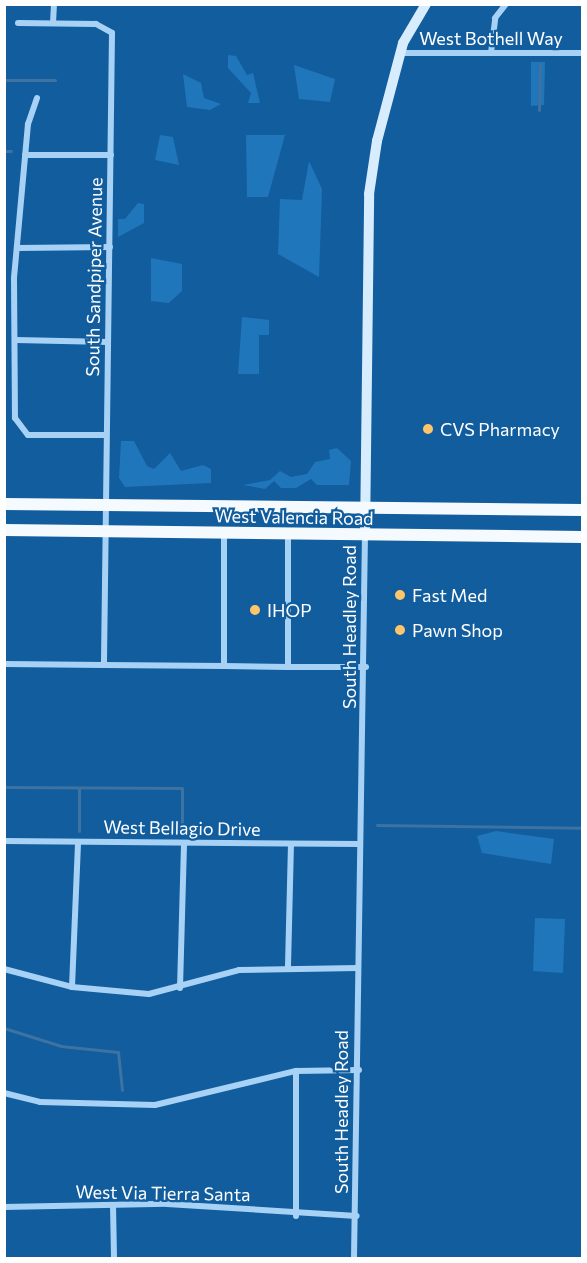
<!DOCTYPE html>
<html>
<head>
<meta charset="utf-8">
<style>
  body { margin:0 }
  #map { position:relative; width:587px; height:1263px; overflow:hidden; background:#115d9e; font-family:Commissioner,sans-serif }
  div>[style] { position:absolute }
  .green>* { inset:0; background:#2076bb }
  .stream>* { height:3px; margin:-1.5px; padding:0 1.5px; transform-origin:1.5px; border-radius:1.5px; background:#3d72a1 }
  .street>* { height:6px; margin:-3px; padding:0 3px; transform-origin:3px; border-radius:3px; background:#a7d2f5 }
  .secondary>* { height:10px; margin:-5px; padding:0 5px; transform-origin:5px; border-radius:5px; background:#d7ecfd }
  .primary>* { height:12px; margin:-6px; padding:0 6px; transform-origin:6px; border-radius:6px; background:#f5faff }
  .dots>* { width:16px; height:16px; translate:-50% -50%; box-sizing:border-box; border:3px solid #115d9e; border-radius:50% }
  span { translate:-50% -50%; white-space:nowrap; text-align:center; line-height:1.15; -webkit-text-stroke:4.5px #115d9e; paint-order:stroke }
  .street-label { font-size:18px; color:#fff }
  .poi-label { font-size:18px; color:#fff }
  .left { translate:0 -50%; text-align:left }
  .frame { position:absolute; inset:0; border:6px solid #fff; pointer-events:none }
</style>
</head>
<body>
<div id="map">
  <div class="green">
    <div style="clip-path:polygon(228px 55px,236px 56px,247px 75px,253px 73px,260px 103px,248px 103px,251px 93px,228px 68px)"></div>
    <div style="clip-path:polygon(531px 62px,545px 62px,544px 105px,531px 106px)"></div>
    <div style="clip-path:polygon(294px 65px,335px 79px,330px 102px,299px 99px)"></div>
    <div style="clip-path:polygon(183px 74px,201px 83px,204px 98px,221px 104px,210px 110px,187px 107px)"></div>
    <div style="clip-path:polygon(160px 135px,173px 137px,179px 165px,155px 160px)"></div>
    <div style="clip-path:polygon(246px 135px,285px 135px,268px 197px,247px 197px)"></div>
    <div style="clip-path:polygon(309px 161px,322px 189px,319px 277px,278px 254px,280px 199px,302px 200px)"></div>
    <div style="clip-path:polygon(138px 203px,144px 204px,144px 223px,118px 237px,118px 219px,125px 219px)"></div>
    <div style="clip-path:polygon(151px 258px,182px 264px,182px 291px,169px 303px,151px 301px)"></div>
    <div style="clip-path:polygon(242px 317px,269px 320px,269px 335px,259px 335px,259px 374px,238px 374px)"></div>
    <div style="clip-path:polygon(121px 441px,134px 441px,147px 466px,154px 469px,170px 453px,181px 471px,203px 465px,211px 469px,211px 483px,125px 487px,119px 478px)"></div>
    <div style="clip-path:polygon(337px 448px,351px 461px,349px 485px,317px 485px,311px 479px,296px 488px,281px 488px,274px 481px,265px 489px,243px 485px,270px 480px,280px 471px,291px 477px,307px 474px,315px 462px,330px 459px,329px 450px)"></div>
    <div style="clip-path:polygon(496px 831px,554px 839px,551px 864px,482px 853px,477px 836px)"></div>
    <div style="clip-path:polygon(535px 918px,565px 919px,563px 973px,533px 971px)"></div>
  </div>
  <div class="stream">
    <div style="left:4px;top:80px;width:51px"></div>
    <div style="left:539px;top:110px;width:46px;rotate:-88.8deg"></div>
    <div style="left:4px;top:151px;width:7px"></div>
    <div style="left:4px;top:787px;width:178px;rotate:0.3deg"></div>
    <div style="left:182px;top:788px;width:36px;rotate:90deg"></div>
    <div style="left:79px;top:788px;width:43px;rotate:90deg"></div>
    <div style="left:377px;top:825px;width:205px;rotate:0.8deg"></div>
    <div style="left:4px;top:1028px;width:60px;rotate:17.5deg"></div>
    <div style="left:61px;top:1046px;width:57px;rotate:6deg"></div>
    <div style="left:118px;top:1052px;width:38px;rotate:84deg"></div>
  </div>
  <div class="street">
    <div style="left:18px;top:23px;width:78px;rotate:0.7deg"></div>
    <div style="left:96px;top:24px;width:18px;rotate:29deg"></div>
    <div style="left:112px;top:33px;width:632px;rotate:90.73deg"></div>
    <div style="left:104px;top:665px;width:120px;rotate:0.5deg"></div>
    <div style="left:53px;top:23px;width:19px;rotate:-87deg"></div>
    <div style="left:400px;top:53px;width:182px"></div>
    <div style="left:491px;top:53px;width:35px;rotate:-83deg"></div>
    <div style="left:495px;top:18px;width:18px;rotate:-52deg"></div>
    <div style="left:37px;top:98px;width:28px;rotate:109deg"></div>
    <div style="left:28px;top:124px;width:155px;rotate:95.2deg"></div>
    <div style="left:14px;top:278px;width:140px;rotate:89.6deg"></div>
    <div style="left:15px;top:418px;width:21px;rotate:53deg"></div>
    <div style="left:28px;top:435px;width:78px"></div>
    <div style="left:25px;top:155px;width:86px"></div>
    <div style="left:17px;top:248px;width:93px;rotate:-0.6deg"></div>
    <div style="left:16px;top:340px;width:92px;rotate:1.2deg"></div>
    <div style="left:224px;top:534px;width:132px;rotate:90deg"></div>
    <div style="left:224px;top:666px;width:64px;rotate:0.9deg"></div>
    <div style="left:288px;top:535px;width:132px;rotate:90deg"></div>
    <div style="left:288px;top:667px;width:78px"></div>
    <div style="left:4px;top:664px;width:100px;rotate:0.6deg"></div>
    <div style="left:4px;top:841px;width:356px;rotate:0.5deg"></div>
    <div style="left:288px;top:966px;width:122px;rotate:-88.6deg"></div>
    <div style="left:4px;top:969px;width:70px;rotate:14.8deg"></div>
    <div style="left:72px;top:987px;width:77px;rotate:5.2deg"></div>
    <div style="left:149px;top:994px;width:93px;rotate:-14.9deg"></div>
    <div style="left:239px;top:970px;width:119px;rotate:-1deg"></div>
    <div style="left:72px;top:987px;width:145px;rotate:-87.6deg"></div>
    <div style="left:180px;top:988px;width:145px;rotate:-88.4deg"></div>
    <div style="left:296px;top:1071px;width:145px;rotate:90deg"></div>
    <div style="left:4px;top:1093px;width:37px;rotate:14deg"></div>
    <div style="left:40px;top:1102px;width:115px;rotate:1.5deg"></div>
    <div style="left:155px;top:1105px;width:145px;rotate:-13.6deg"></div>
    <div style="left:296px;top:1071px;width:63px;rotate:-0.9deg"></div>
    <div style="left:113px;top:1205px;width:53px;rotate:88.9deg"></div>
    <div style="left:4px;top:1207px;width:163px;rotate:-1.1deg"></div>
    <div style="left:167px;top:1204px;width:190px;rotate:3.6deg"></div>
    <div style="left:354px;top:1258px;width:722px;rotate:-89.13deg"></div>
  </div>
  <div class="secondary">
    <div style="left:365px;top:536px;width:342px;rotate:-89.3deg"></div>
    <div style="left:369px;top:194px;width:54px;rotate:-81.4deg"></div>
    <div style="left:377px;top:141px;width:101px;rotate:-75.1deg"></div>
    <div style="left:403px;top:43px;width:45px;rotate:-59.5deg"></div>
  </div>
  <div class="primary">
    <div style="left:4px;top:504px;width:578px;rotate:0.59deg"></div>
    <div style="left:4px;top:530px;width:578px;rotate:0.69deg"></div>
  </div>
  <div class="dots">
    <div style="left:428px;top:429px;background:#ffc56b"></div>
    <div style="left:400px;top:595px;background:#ffc56b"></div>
    <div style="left:255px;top:610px;background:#ffc56b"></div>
    <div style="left:400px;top:630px;background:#ffc56b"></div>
  </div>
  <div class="street-label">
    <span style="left:491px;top:38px">West Bothell Way</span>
    <span style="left:94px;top:277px;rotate:-89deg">South Sandpiper Avenue</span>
    <span style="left:294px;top:517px;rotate:1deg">West Valencia Road</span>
    <span style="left:349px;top:627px;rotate:-90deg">South Headley Road</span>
    <span style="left:182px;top:828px;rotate:1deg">West Bellagio Drive</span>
    <span style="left:341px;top:1112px;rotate:-90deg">South Headley Road</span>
    <span style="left:163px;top:1193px;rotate:1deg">West Via Tierra Santa</span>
  </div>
  <div class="poi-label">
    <span class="left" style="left:440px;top:429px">CVS Pharmacy</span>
    <span class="left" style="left:412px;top:595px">Fast Med</span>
    <span class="left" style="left:267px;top:610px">IHOP</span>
    <span class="left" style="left:412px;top:630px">Pawn Shop</span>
  </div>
  <div class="frame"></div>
</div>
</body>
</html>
